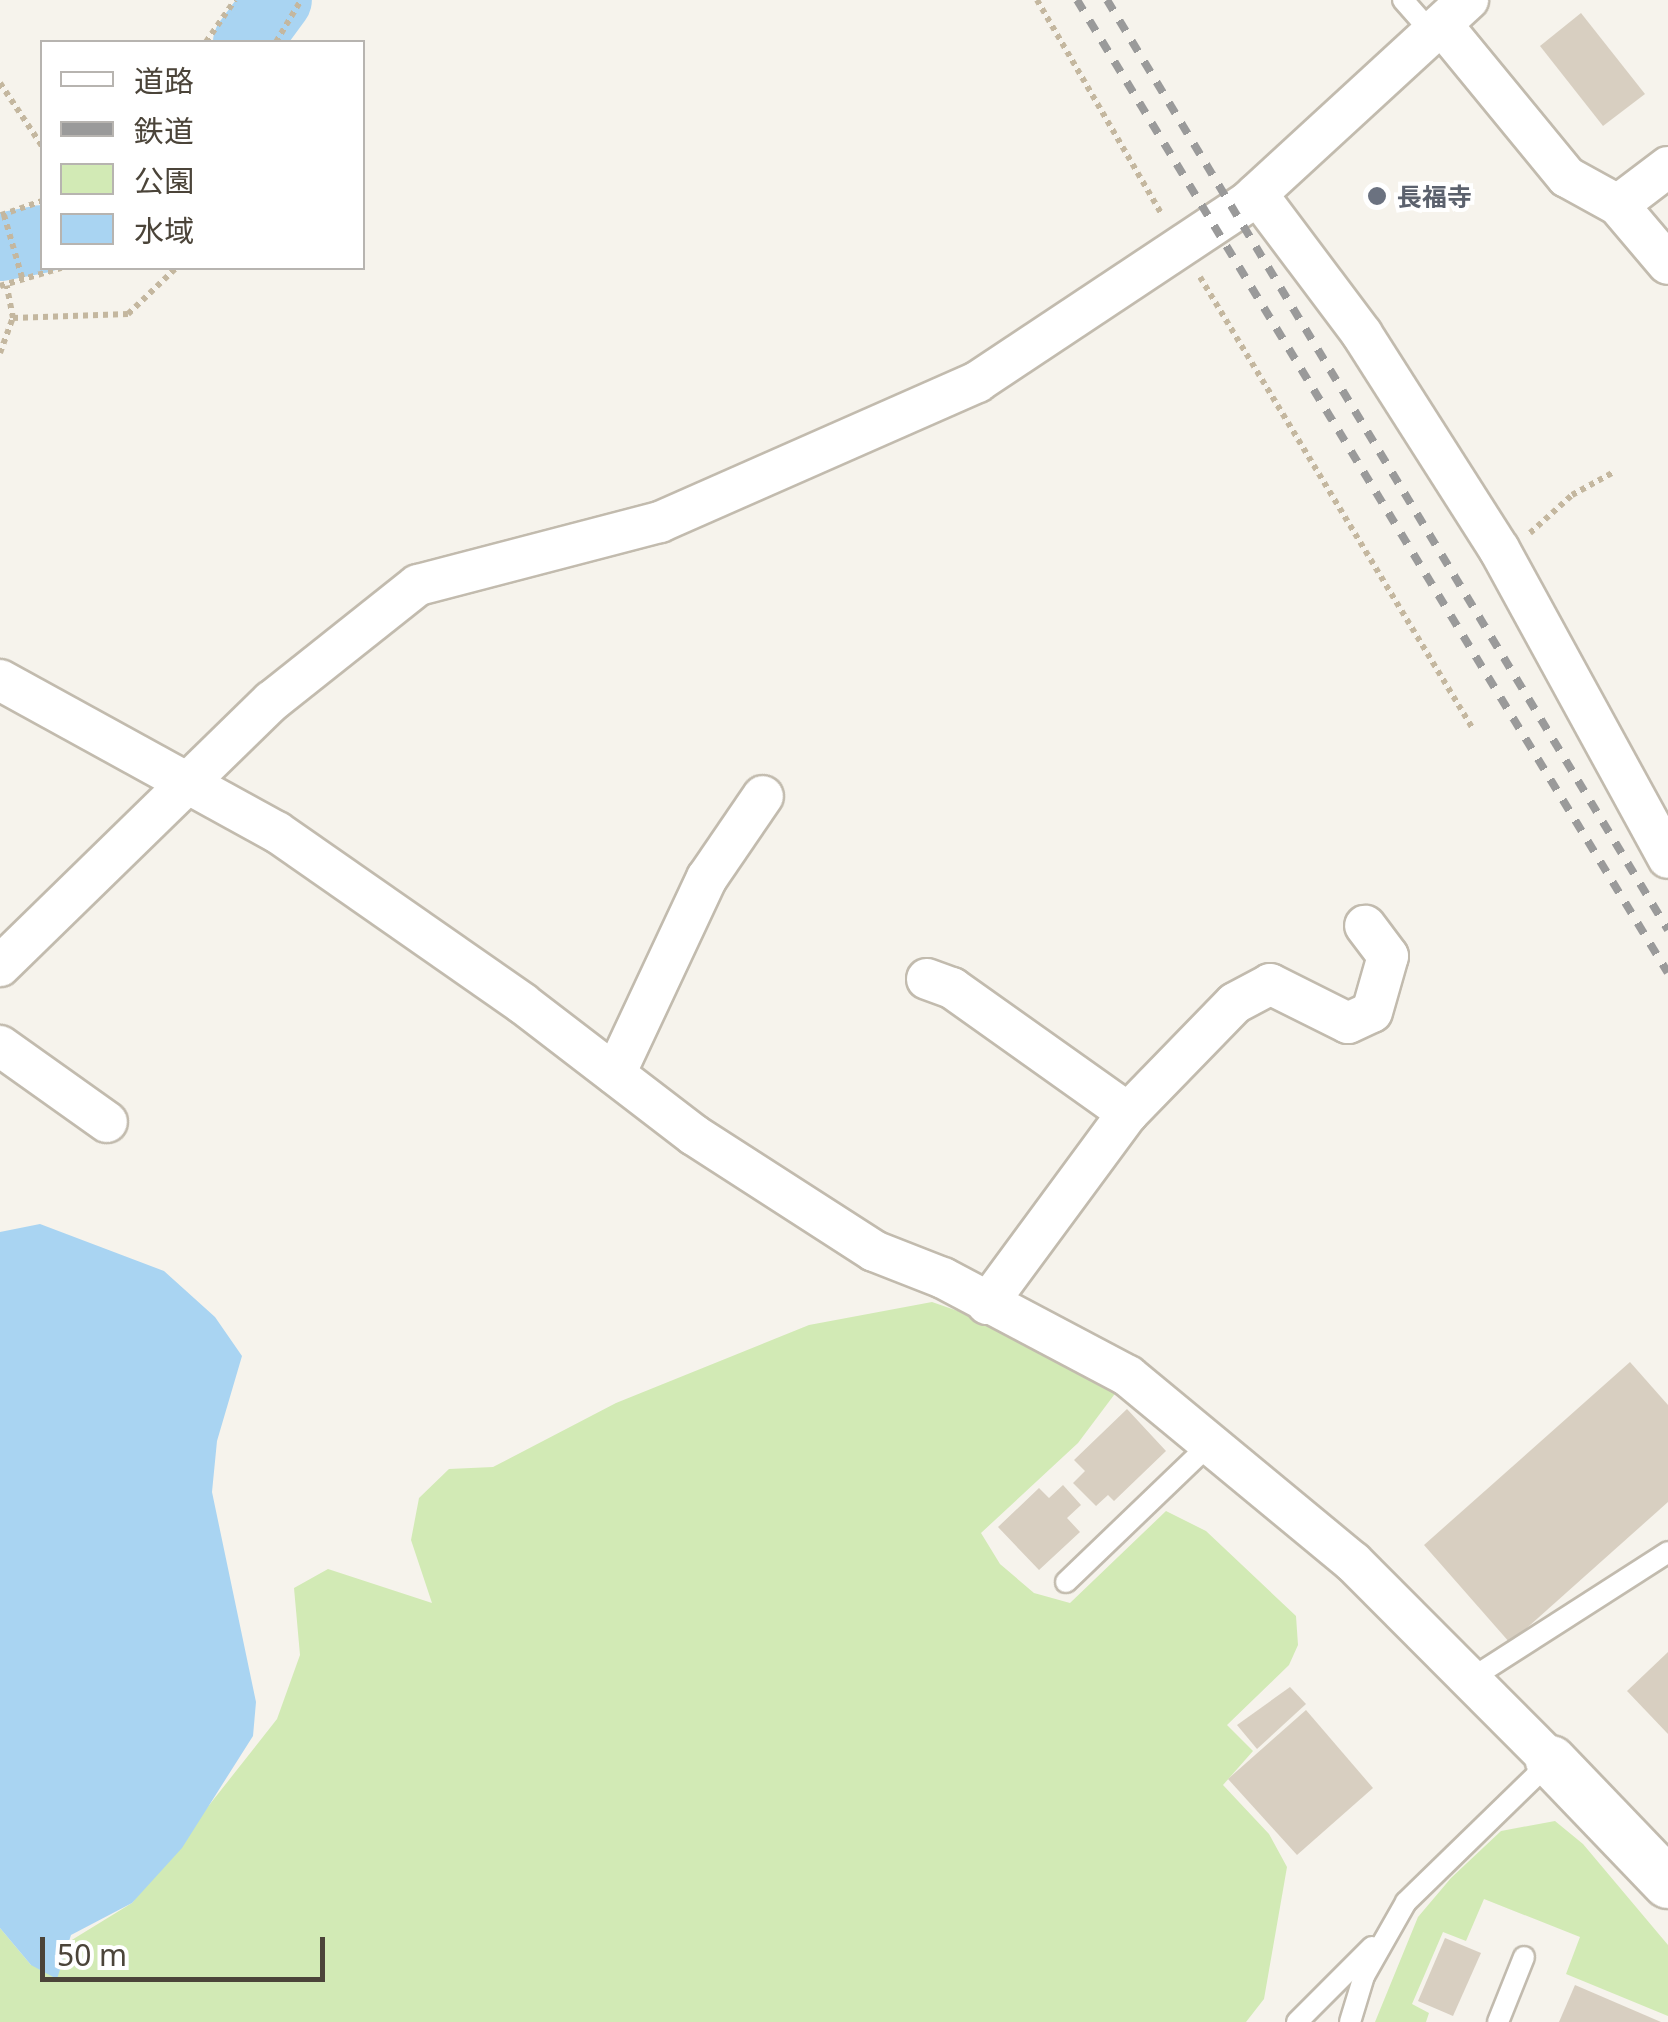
<!DOCTYPE html>
<html>
<head>
<meta charset="utf-8">
<style>
  body { margin:0 }
  #map { position:relative; width:1668px; height:2022px; overflow:hidden; background:#f6f3ec; font-family:"Noto Sans","Noto Sans JP",sans-serif }
  div>[style] { position:absolute }
  .green>* { inset:0; background:#d2eab5 }
  .water>* { inset:0; background:#a9d4f2 }
  .river>* { height:68px; margin:-34px; padding:0 34px; transform-origin:34px; border-radius:34px; background:#a9d4f2 }
  .building>* { inset:0; background:#d8cfc1 }
  .path>* { height:6px; margin-top:-3px; transform-origin:0; background:repeating-linear-gradient(90deg,#c4b79f 0 5px,transparent 0 10px) }
  .roads { filter:drop-shadow(2px 0 #c2bbae) drop-shadow(-2px 0 #c2bbae) drop-shadow(0 2px #c2bbae) drop-shadow(0 -2px #c2bbae) }
  .service>* { height:20px; margin:-10px; padding:0 10px; transform-origin:10px; border-radius:10px; background:#fff }
  .minor>* { height:40px; margin:-20px; padding:0 20px; transform-origin:20px; border-radius:20px; background:#fff }
  .tertiary>* { height:50px; margin:-25px; padding:0 25px; transform-origin:25px; border-radius:25px; background:#fff }
  .rail>* { height:8px; margin-top:-4px; transform-origin:0; background:repeating-linear-gradient(90deg,#9a9a9a 0 12px,transparent 0 24px) }
  .dots>* { width:28px; height:28px; translate:-50% -50%; box-sizing:border-box; border:5px solid #fff; border-radius:50% }
  span { translate:-50% -50%; white-space:nowrap; text-align:center; line-height:1.15; -webkit-text-stroke:8px #fff; paint-order:stroke }
  .worship-label { font-size:25px; color:#5b616d; font-weight:700 }
  .left { translate:0 -50%; text-align:left }
  .legend { position:absolute; left:40px; top:40px; width:325px; height:230px; box-sizing:border-box; background:#fff; border:2px solid #b7b4b0; margin:0; padding:12px 18px; list-style:none; font-size:30px; color:#4b4439 }
  .legend li { display:flex; align-items:center; gap:20px; height:50px }
  .legend b { width:50px; border:2px solid #b7b4b0 }
  .scale { position:absolute; left:40px; top:1937px; width:285px; height:45px; box-sizing:border-box; border:5px solid #4b4439; border-top:0; padding-left:12px; font-size:30px; line-height:35px; white-space:nowrap; color:#4b4439; -webkit-text-stroke:8px #fff; paint-order:stroke }
</style>
</head>
<body>
<div id="map">
  <div class="green">
    <div style="clip-path:polygon(932px 1302px,981px 1319px,1117px 1391px,1078px 1443px,981px 1533px,1000px 1564px,1034px 1593px,1070px 1603px,1166px 1511px,1206px 1531px,1296px 1616px,1298px 1645px,1289px 1665px,1227px 1725px,1253px 1751px,1223px 1785px,1269px 1834px,1287px 1867px,1264px 1999px,1246px 2022px,0 2022px,0 1928px,31px 1965px,132px 1903px,277px 1719px,300px 1655px,294px 1588px,328px 1569px,432px 1603px,411px 1540px,419px 1498px,449px 1469px,493px 1467px,616px 1403px,809px 1325px)"></div>
    <div style="clip-path:polygon(1555px 1821px,1583px 1844px,1668px 1945px,1668px 2016px,1566px 1974px,1580px 1937px,1484px 1899px,1466px 1941px,1443px 1932px,1412px 2004px,1429px 2013px,1426px 2022px,1375px 2022px,1418px 1917px,1451px 1878px,1501px 1831px)"></div>
  </div>
  <div class="water">
    <div style="clip-path:polygon(40px 1224px,164px 1271px,215px 1317px,242px 1356px,217px 1441px,212px 1492px,256px 1702px,253px 1736px,182px 1848px,132px 1903px,71px 1935px,57px 1979px,31px 1965px,0 1928px,0 1232px)"></div>
  </div>
  <div class="river">
    <div style="left:247px;top:42px;width:52px;rotate:-53.6deg"></div>
    <div style="left:0;top:247px;width:43px;rotate:-10.8deg"></div>
  </div>
  <div class="building">
    <div style="clip-path:polygon(1581px 13px,1645px 94px,1603px 126px,1540px 46px)"></div>
    <div style="clip-path:polygon(1630px 1362px,1668px 1405px,1668px 1502px,1510px 1643px,1424px 1545px)"></div>
    <div style="clip-path:polygon(1127px 1409px,1166px 1451px,1114px 1501px,1108px 1495px,1096px 1506px,1073px 1483px,1085px 1471px,1074px 1460px)"></div>
    <div style="clip-path:polygon(1063px 1485px,1081px 1505px,1067px 1518px,1080px 1532px,1039px 1570px,998px 1527px,1039px 1488px,1049px 1498px)"></div>
    <div style="clip-path:polygon(1668px 1652px,1668px 1734px,1627px 1691px)"></div>
    <div style="clip-path:polygon(1290px 1687px,1306px 1704px,1257px 1749px,1237px 1725px)"></div>
    <div style="clip-path:polygon(1306px 1710px,1373px 1788px,1297px 1855px,1228px 1779px)"></div>
    <div style="clip-path:polygon(1445px 1938px,1481px 1953px,1453px 2016px,1418px 2001px)"></div>
    <div style="clip-path:polygon(1575px 1985px,1661px 2022px,1559px 2022px)"></div>
  </div>
  <div class="path">
    <div style="left:1037px;top:0;width:249px;rotate:59.8deg"></div>
    <div style="left:206px;top:42px;width:51px;rotate:-55.4deg"></div>
    <div style="left:276px;top:42px;width:49px;rotate:-59.2deg"></div>
    <div style="left:0;top:83px;width:76px;rotate:56.3deg"></div>
    <div style="left:1px;top:215px;width:43px;rotate:-18.9deg"></div>
    <div style="left:4px;top:215px;width:69px;rotate:73.9deg"></div>
    <div style="left:1200px;top:277px;width:528px;rotate:58.87deg"></div>
    <div style="left:0;top:286px;width:64px;rotate:-16.4deg"></div>
    <div style="left:13px;top:318px;width:115px;rotate:-2deg"></div>
    <div style="left:128px;top:314px;width:66px;rotate:-43.8deg"></div>
    <div style="left:0;top:353px;width:37px;rotate:-70deg"></div>
    <div style="left:13px;top:318px;width:33px;rotate:-101deg"></div>
    <div style="left:1530px;top:533px;width:57px;rotate:-42.1deg"></div>
    <div style="left:1572px;top:495px;width:48px;rotate:-28.7deg"></div>
  </div>
  <div class="roads">
    <div class="service">
      <div style="left:1403px;top:0;width:45px;rotate:48.6deg"></div>
      <div style="left:1066px;top:1582px;width:202px;rotate:-43.8deg"></div>
      <div style="left:1472px;top:1678px;width:233px;rotate:-32.7deg"></div>
      <div style="left:1297px;top:2022px;width:106px;rotate:-45deg"></div>
      <div style="left:1350px;top:2022px;width:48px;rotate:-73.1deg"></div>
      <div style="left:1364px;top:1976px;width:85px;rotate:-60.4deg"></div>
      <div style="left:1406px;top:1902px;width:201px;rotate:-44.2deg"></div>
      <div style="left:1498px;top:2022px;width:70px;rotate:-68.2deg"></div>
    </div>
    <div class="minor">
      <div style="left:1442px;top:25px;width:197px;rotate:50.6deg"></div>
      <div style="left:1567px;top:177px;width:58px;rotate:28.8deg"></div>
      <div style="left:1618px;top:205px;width:77px;rotate:49.7deg"></div>
      <div style="left:1257px;top:194px;width:175px;rotate:53.1deg"></div>
      <div style="left:1362px;top:334px;width:255px;rotate:57.5deg"></div>
      <div style="left:1499px;top:549px;width:352px;rotate:61.3deg"></div>
      <div style="left:1618px;top:205px;width:63px;rotate:-37.2deg"></div>
      <div style="left:0;top:680px;width:316px;rotate:28.8deg"></div>
      <div style="left:277px;top:832px;width:299px;rotate:34.9deg"></div>
      <div style="left:522px;top:1003px;width:217px;rotate:37.5deg"></div>
      <div style="left:694px;top:1135px;width:214px;rotate:32.8deg"></div>
      <div style="left:874px;top:1251px;width:74px;rotate:21.4deg"></div>
      <div style="left:943px;top:1278px;width:209px;rotate:27.9deg"></div>
      <div style="left:1128px;top:1376px;width:292px;rotate:39.6deg"></div>
      <div style="left:1353px;top:1562px;width:281px;rotate:45.1deg"></div>
      <div style="left:0;top:966px;width:380px;rotate:-44.3deg"></div>
      <div style="left:272px;top:701px;width:186px;rotate:-38.5deg"></div>
      <div style="left:418px;top:585px;width:250px;rotate:-14.6deg"></div>
      <div style="left:660px;top:522px;width:347px;rotate:-23.8deg"></div>
      <div style="left:977px;top:382px;width:325px;rotate:-33.6deg"></div>
      <div style="left:1248px;top:202px;width:299px;rotate:-42.6deg"></div>
      <div style="left:927px;top:979px;width:27px;rotate:20deg"></div>
      <div style="left:952px;top:988px;width:216px;rotate:35.4deg"></div>
      <div style="left:0;top:1046px;width:131px;rotate:35.4deg"></div>
      <div style="left:615px;top:1074px;width:217px;rotate:-64.9deg"></div>
      <div style="left:707px;top:878px;width:99px;rotate:-55.7deg"></div>
      <div style="left:987px;top:1304px;width:237px;rotate:-53.6deg"></div>
      <div style="left:1128px;top:1113px;width:153px;rotate:-45.8deg"></div>
      <div style="left:1235px;top:1003px;width:40px;rotate:-28deg"></div>
      <div style="left:1270px;top:984px;width:87px;rotate:26.6deg"></div>
      <div style="left:1348px;top:1023px;width:26px;rotate:-25deg"></div>
      <div style="left:1372px;top:1012px;width:58px;rotate:-74.1deg"></div>
      <div style="left:1388px;top:956px;width:38px;rotate:-127deg"></div>
    </div>
    <div class="tertiary">
      <div style="left:1551px;top:1761px;width:169px;rotate:46.2deg"></div>
    </div>
  </div>
  <div class="rail">
    <div style="left:1077px;top:0;width:1138px;rotate:58.73deg"></div>
    <div style="left:1107px;top:0;width:1086px;rotate:58.9deg"></div>
  </div>
  <div class="dots">
    <div style="left:1377px;top:196px;background:#6b7280"></div>
  </div>
  <div class="worship-label">
    <span class="left" style="left:1397px;top:196px">長福寺</span>
  </div>
  <ul class="legend">
  <li><b style="height:12px;background:#fff"></b>道路</li>
  <li><b style="height:12px;background:#9a9a9a"></b>鉄道</li>
  <li><b style="height:28px;background:#d2eab5"></b>公園</li>
  <li><b style="height:28px;background:#a9d4f2"></b>水域</li>
  </ul>
  <div class="scale">50 m</div>
</div>
</body>
</html>
